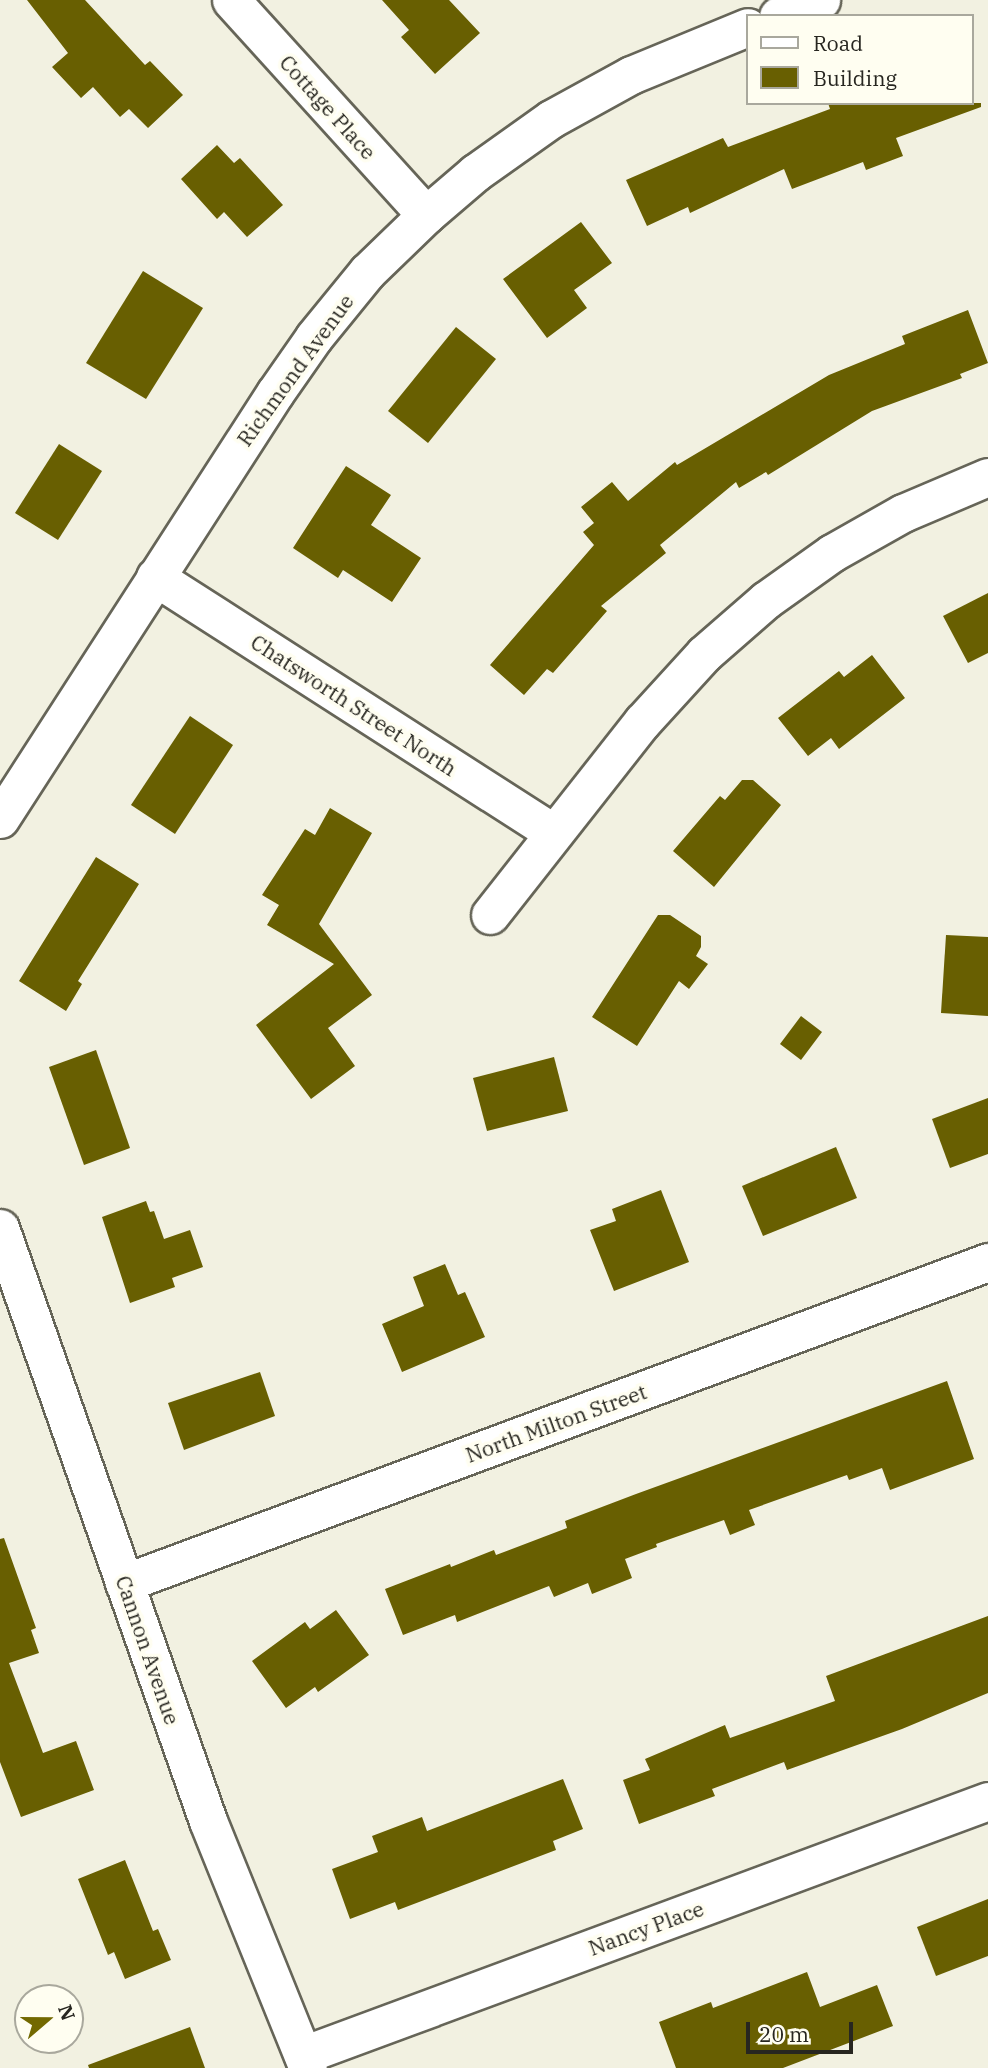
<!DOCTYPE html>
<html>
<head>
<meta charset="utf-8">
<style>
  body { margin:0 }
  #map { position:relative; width:988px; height:2068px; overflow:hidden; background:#f2f1e1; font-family:"IBM Plex Serif",serif }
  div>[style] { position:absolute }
  .building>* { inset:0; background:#685f01 }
  .roads { filter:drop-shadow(2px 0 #666558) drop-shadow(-2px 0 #666558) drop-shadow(0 2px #666558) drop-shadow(0 -2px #666558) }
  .minor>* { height:37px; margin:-18.5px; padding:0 18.5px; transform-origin:18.5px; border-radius:18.5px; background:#fff }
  span { translate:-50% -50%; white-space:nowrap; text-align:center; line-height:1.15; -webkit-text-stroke:7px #fffef1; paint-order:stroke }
  .street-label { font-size:21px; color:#272620 }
  .legend { position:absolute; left:746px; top:14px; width:228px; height:91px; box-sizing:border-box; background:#fffef1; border:2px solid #a9a89d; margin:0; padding:9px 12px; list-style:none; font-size:21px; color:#272620 }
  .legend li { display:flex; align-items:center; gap:14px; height:35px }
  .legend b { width:35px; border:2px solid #a9a89d }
  .north { position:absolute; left:14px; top:1984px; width:70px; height:70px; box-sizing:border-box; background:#fffef1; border:2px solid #a9a89d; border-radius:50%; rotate:70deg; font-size:19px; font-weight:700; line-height:28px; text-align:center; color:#272620 }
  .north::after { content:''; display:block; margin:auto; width:24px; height:32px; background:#736900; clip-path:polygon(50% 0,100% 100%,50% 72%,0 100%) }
  .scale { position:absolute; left:746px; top:2022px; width:107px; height:32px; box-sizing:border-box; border:4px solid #272620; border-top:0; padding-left:9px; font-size:21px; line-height:24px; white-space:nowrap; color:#272620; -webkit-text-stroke:5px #fffef1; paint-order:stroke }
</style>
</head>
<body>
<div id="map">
  <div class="building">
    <div style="clip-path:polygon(27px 0,85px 0,145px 65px,150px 61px,183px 95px,148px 128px,129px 109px,120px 117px,93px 87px,81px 98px,52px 67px,68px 53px)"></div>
    <div style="clip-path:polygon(382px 0,449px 0,480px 33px,435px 74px,401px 37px,409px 30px)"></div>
    <div style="clip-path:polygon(828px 103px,981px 103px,981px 107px,896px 138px,903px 156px,866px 170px,863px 162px,792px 189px,784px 169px,690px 213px,688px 207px,647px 226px,626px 180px,723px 138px,728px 147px,830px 109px)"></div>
    <div style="clip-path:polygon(217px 145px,234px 163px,240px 158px,283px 205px,247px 237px,224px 212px,217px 219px,181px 179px)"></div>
    <div style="clip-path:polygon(581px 222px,612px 263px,574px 290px,587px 308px,547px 338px,503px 279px)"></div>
    <div style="clip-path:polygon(143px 271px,203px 308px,146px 399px,86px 363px)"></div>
    <div style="clip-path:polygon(968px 310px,988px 363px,960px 374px,962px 378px,872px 411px,768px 475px,766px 472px,739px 488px,736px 482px,660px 545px,666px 553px,601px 606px,607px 611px,553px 673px,547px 669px,524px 695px,490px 665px,594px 545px,583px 532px,594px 523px,581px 507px,612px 482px,628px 501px,675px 462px,677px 465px,829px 375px,905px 344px,902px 336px)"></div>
    <div style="clip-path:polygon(456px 327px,496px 359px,428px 443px,388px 411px)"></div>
    <div style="clip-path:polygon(59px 444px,102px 471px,58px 540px,15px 513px)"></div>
    <div style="clip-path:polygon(346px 466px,391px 495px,371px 525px,421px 558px,392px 602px,343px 570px,338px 578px,293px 548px)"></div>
    <div style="clip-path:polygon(988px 593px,988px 653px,968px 663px,943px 616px)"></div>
    <div style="clip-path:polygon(872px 655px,905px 698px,839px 749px,831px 738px,808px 756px,778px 718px,839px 671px,844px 677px)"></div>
    <div style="clip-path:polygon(190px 716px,233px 745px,175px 834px,131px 805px)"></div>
    <div style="clip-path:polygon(742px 780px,753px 780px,781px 805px,714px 887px,673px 851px,720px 796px,725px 800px)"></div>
    <div style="clip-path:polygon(330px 808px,372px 833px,319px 924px,372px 995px,328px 1028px,355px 1066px,311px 1099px,256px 1025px,334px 964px,267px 925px,279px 905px,262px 895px,305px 829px,315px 835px)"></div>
    <div style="clip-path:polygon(96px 857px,139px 884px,78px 981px,82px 984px,66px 1011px,19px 981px)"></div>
    <div style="clip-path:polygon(658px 915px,670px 915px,701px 936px,701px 947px,696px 956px,708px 964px,689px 989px,679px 981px,637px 1046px,592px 1017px)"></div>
    <div style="clip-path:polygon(946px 935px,988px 937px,988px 1016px,941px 1013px)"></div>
    <div style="clip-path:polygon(801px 1016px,822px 1032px,801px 1060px,780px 1044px)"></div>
    <div style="clip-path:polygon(96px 1050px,130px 1148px,84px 1165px,49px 1067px)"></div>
    <div style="clip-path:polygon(554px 1057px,568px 1111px,487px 1131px,473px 1078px)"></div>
    <div style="clip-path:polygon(988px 1098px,988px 1154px,950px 1168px,932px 1119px)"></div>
    <div style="clip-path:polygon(836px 1147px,857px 1198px,763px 1236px,742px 1186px)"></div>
    <div style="clip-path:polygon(661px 1190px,689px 1262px,614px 1291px,590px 1230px,616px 1221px,612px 1209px)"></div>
    <div style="clip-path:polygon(146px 1201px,150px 1212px,154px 1211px,164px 1239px,190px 1230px,203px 1267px,172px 1278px,175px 1287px,130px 1303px,102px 1217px)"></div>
    <div style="clip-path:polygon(445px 1264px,458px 1295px,465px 1292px,485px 1337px,402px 1372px,382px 1324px,424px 1306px,413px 1277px)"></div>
    <div style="clip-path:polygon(260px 1372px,275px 1416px,184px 1450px,168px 1403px)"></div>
    <div style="clip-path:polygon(947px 1381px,974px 1459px,890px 1490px,882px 1468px,849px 1480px,847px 1475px,749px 1510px,755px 1525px,730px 1535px,724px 1520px,656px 1544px,657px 1547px,625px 1559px,632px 1578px,592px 1594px,588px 1583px,554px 1597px,549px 1586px,457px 1622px,455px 1615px,403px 1635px,385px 1589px,450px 1564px,451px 1567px,494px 1550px,496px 1555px,567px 1528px,565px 1521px,636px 1494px)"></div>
    <div style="clip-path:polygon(4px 1538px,36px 1628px,31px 1630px,39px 1653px,9px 1663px,43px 1753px,76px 1741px,94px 1790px,21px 1817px,0 1762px,0 1539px)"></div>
    <div style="clip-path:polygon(336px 1610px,369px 1655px,318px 1692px,315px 1687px,286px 1708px,252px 1661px,305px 1622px,310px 1629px)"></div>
    <div style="clip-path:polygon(988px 1616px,988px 1693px,902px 1729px,787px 1770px,784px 1762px,712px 1789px,715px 1796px,639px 1824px,623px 1780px,650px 1770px,645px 1759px,725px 1725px,730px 1738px,835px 1701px,826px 1676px)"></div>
    <div style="clip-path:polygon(563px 1779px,583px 1829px,553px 1841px,556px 1850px,398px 1910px,395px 1902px,350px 1919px,332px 1869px,378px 1852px,372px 1836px,422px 1817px,427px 1831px)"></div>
    <div style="clip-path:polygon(125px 1860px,153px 1931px,158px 1929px,171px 1960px,125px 1979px,114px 1952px,108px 1955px,78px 1879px)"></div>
    <div style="clip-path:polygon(988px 1899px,988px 1956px,936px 1976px,917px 1927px)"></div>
    <div style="clip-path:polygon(807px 1972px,820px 2007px,877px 1985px,893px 2026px,783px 2068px,676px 2068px,659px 2022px,711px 2002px,713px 2008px)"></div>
    <div style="clip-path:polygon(190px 2027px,205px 2068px,89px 2068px,88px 2065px)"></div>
  </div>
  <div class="roads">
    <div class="minor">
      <div style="left:231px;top:0;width:290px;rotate:47.8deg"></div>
      <div style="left:778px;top:16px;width:46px;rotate:-20.4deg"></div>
      <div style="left:155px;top:577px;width:473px;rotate:32.7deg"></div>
      <div style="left:0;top:819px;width:507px;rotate:-57.16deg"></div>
      <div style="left:275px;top:393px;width:68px;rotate:-55.1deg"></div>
      <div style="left:314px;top:337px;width:84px;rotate:-50.8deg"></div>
      <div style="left:367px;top:272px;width:82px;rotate:-44deg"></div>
      <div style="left:426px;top:215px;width:65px;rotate:-40.6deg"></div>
      <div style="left:475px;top:173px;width:93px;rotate:-35.4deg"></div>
      <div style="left:551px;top:119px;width:91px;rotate:-28.8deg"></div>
      <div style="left:631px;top:75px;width:126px;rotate:-22.3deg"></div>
      <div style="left:490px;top:915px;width:246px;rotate:-51.8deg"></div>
      <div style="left:642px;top:722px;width:92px;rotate:-47.6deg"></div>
      <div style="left:704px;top:654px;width:82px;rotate:-41.1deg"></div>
      <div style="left:766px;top:600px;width:81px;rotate:-35.5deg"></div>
      <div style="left:832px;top:553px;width:81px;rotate:-29.4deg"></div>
      <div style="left:903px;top:513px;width:92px;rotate:-23deg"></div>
      <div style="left:0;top:1228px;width:628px;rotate:70.67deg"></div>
      <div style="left:208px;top:1821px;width:266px;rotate:68deg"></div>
      <div style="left:124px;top:1583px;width:922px;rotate:-20.38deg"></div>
      <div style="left:303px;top:2055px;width:731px;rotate:-20.34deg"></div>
    </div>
  </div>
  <div class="street-label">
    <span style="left:328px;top:107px;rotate:48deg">Cottage Place</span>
    <span style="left:295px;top:370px;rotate:-54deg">Richmond Avenue</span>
    <span style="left:354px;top:705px;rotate:33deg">Chatsworth Street North</span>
    <span style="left:556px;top:1423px;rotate:-20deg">North Milton Street</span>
    <span style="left:148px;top:1650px;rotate:71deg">Cannon Avenue</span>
    <span style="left:646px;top:1928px;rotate:-20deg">Nancy Place</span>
  </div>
  <ul class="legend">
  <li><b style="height:9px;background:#fff"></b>Road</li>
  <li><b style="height:19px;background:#685f01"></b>Building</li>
  </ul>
  <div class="north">N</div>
  <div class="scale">20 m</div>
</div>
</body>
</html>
